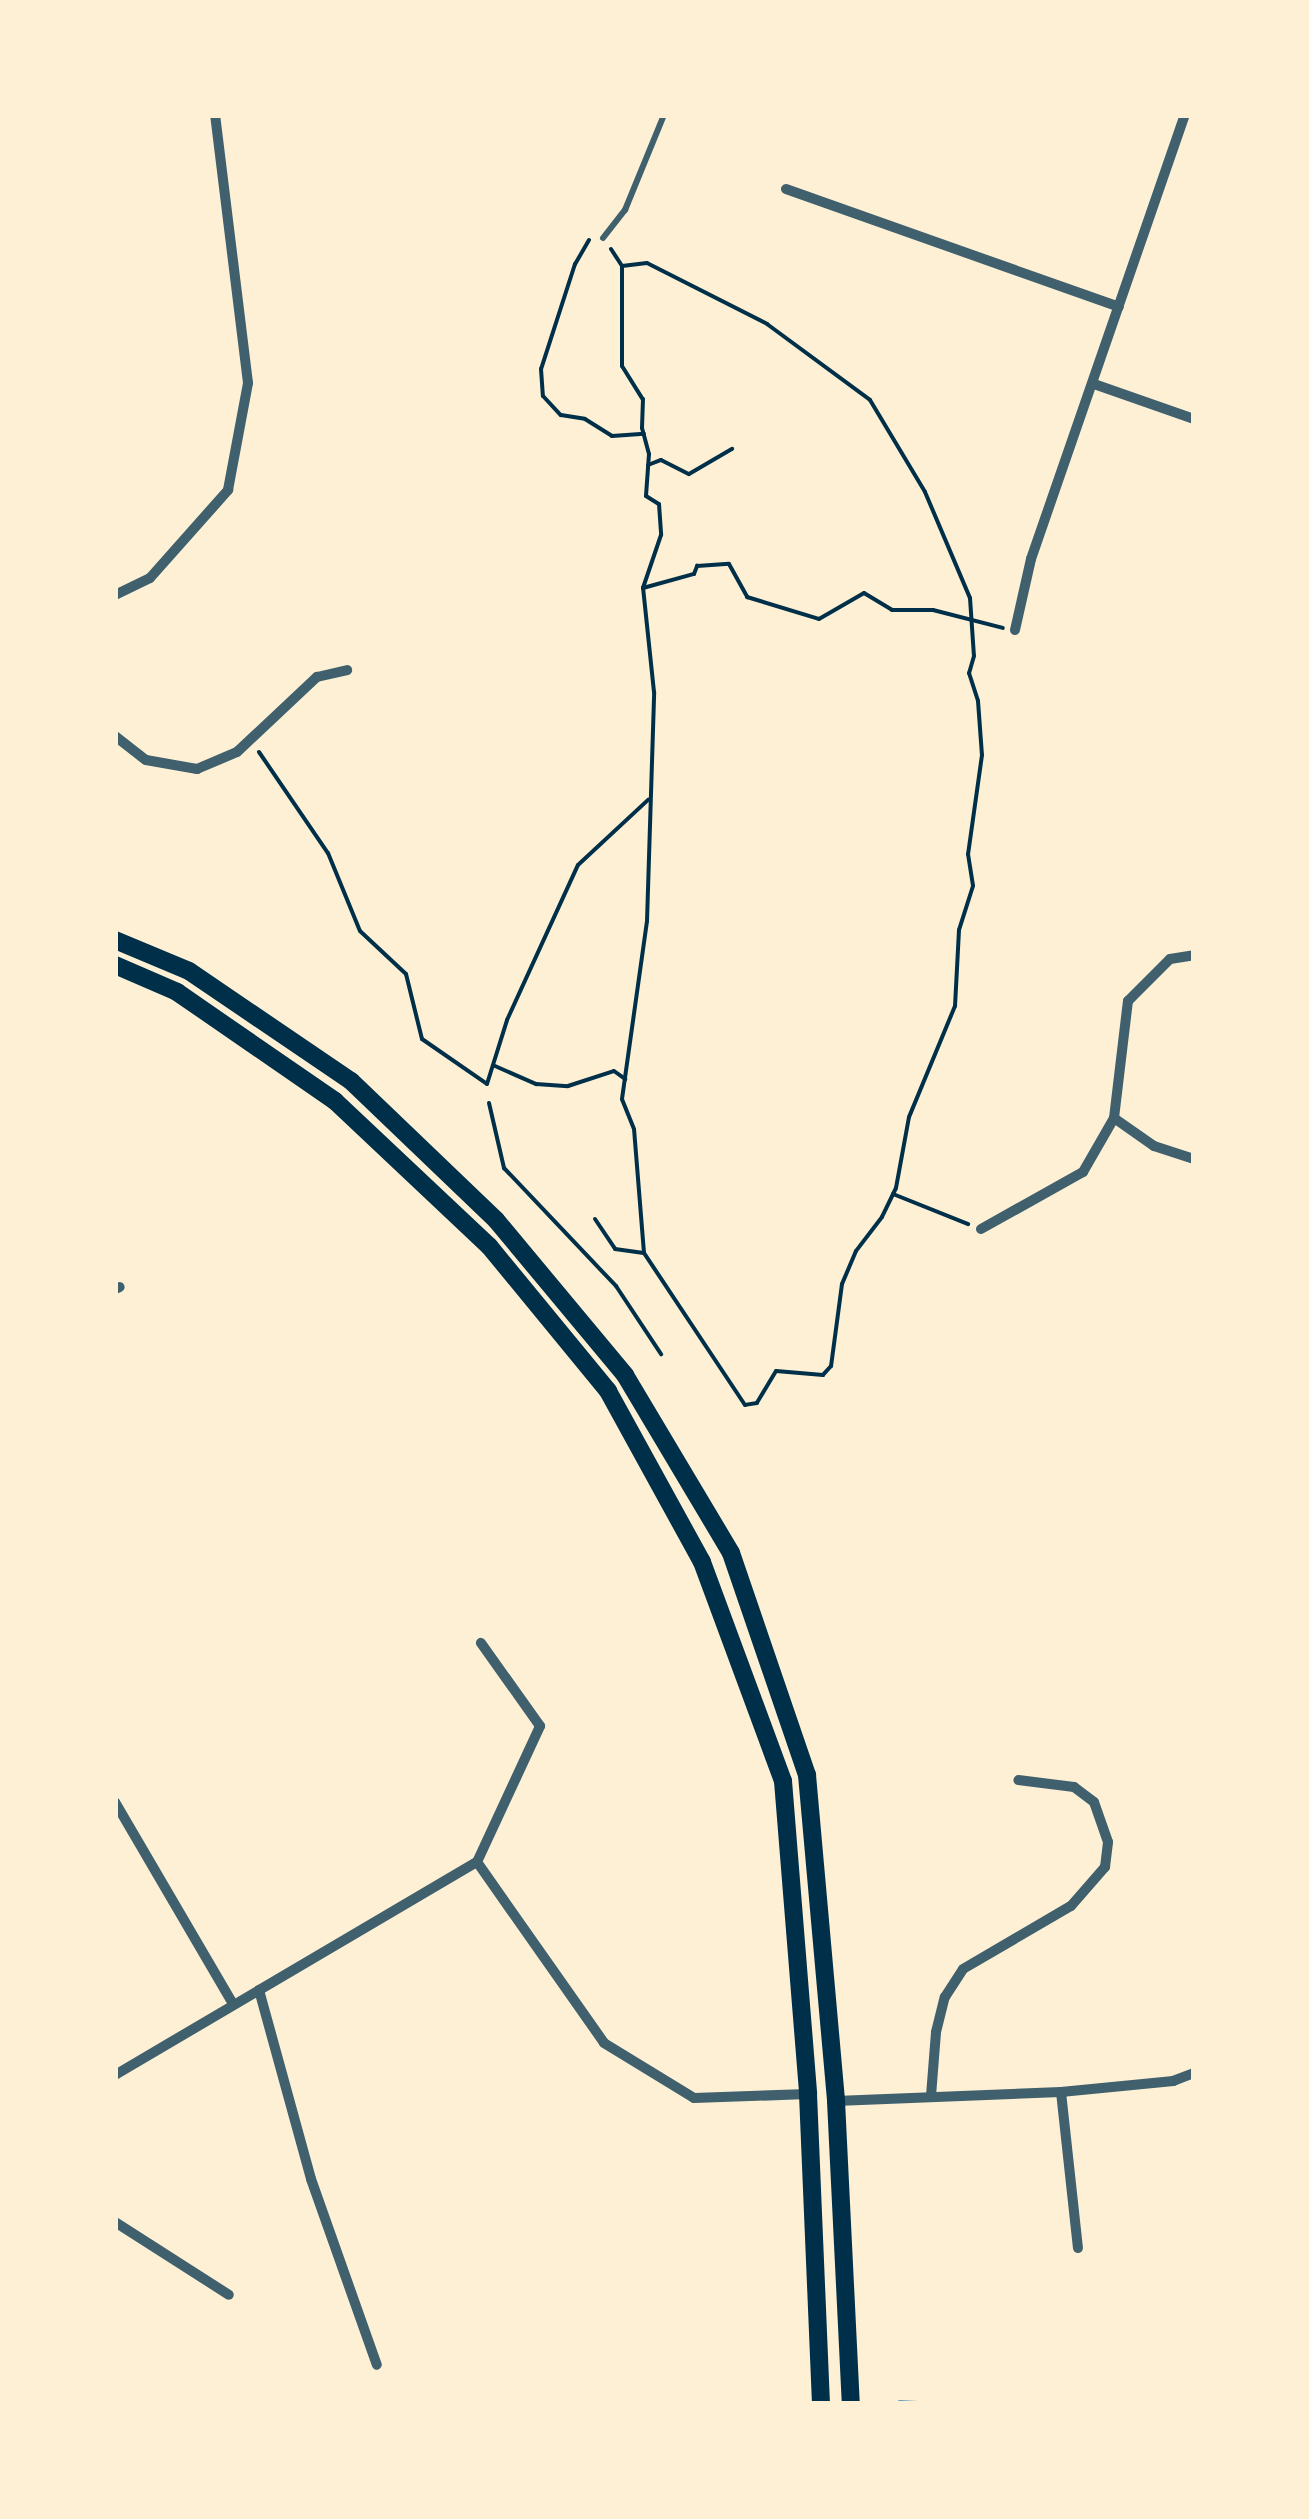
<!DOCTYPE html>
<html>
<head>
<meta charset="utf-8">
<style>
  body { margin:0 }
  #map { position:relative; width:1309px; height:2519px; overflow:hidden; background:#fdf0d5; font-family:"Varela Round",sans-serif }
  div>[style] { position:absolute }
  .stream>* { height:6px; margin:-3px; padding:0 3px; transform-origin:3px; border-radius:3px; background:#669bbc }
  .path>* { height:4px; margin:-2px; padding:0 2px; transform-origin:2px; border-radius:2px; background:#003049 }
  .service>* { height:6px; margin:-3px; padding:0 3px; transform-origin:3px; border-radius:3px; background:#3f606c }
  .minor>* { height:10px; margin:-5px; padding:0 5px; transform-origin:5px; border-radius:5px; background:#3f606c }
  .primary>* { height:18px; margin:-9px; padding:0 9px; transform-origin:9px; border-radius:9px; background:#003049 }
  span { translate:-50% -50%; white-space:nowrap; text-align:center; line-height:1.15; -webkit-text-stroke:8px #fdf0d5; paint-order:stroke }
  .frame { position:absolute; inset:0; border:118px solid #fdf0d5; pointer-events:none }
</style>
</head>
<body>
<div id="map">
  <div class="stream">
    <div style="left:900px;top:2403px;width:18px;rotate:3deg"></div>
  </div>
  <div class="path">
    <div style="left:589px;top:240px;width:28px;rotate:120deg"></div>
    <div style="left:575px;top:264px;width:110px;rotate:107.9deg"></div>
    <div style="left:541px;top:369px;width:27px;rotate:86deg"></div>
    <div style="left:543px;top:396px;width:26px;rotate:47deg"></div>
    <div style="left:561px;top:415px;width:24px;rotate:9deg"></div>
    <div style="left:585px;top:419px;width:32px;rotate:32deg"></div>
    <div style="left:612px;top:436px;width:32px;rotate:-4deg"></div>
    <div style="left:611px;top:249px;width:20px;rotate:57deg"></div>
    <div style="left:622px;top:266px;width:100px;rotate:90deg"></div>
    <div style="left:622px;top:366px;width:39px;rotate:58deg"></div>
    <div style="left:643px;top:399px;width:29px;rotate:92deg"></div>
    <div style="left:642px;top:428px;width:27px;rotate:75deg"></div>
    <div style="left:649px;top:454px;width:42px;rotate:94.1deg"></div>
    <div style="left:646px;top:496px;width:15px;rotate:32deg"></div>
    <div style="left:659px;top:504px;width:31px;rotate:86deg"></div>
    <div style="left:661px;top:535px;width:56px;rotate:108.8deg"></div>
    <div style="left:622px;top:266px;width:25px;rotate:-7deg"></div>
    <div style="left:647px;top:263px;width:135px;rotate:26.9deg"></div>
    <div style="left:767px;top:324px;width:128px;rotate:36.4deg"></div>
    <div style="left:870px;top:400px;width:107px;rotate:59.1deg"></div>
    <div style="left:925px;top:492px;width:115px;rotate:67deg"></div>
    <div style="left:970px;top:598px;width:58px;rotate:86.1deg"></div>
    <div style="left:974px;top:656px;width:18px;rotate:106deg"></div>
    <div style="left:969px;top:673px;width:29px;rotate:72deg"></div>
    <div style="left:978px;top:701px;width:54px;rotate:85.8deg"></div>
    <div style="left:982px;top:755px;width:100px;rotate:98deg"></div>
    <div style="left:968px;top:854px;width:32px;rotate:81deg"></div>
    <div style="left:973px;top:886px;width:46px;rotate:107.7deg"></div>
    <div style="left:959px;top:930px;width:76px;rotate:93deg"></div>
    <div style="left:955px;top:1006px;width:120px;rotate:112.5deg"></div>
    <div style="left:909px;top:1117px;width:72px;rotate:100.4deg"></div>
    <div style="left:896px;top:1188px;width:32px;rotate:116deg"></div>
    <div style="left:882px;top:1217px;width:43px;rotate:127.4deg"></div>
    <div style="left:856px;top:1251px;width:36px;rotate:113deg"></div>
    <div style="left:842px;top:1284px;width:83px;rotate:97.6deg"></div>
    <div style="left:831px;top:1366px;width:12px;rotate:132deg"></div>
    <div style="left:823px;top:1375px;width:47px;rotate:-175.1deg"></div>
    <div style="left:776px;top:1371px;width:37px;rotate:121deg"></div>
    <div style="left:757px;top:1403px;width:12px;rotate:171deg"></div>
    <div style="left:745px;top:1405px;width:182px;rotate:-123.6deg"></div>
    <div style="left:644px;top:1253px;width:124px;rotate:-94.6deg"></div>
    <div style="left:634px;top:1129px;width:32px;rotate:-112deg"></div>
    <div style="left:622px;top:1099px;width:180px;rotate:-82deg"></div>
    <div style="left:647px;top:921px;width:229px;rotate:-88.2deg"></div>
    <div style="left:654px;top:692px;width:105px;rotate:-96deg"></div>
    <div style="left:648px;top:465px;width:14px;rotate:-21deg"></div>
    <div style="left:661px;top:460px;width:31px;rotate:27deg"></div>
    <div style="left:689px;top:474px;width:50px;rotate:-30.2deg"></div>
    <div style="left:643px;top:588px;width:53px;rotate:-15.4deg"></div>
    <div style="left:694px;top:574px;width:9px;rotate:-69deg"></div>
    <div style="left:697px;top:566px;width:32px;rotate:-4deg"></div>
    <div style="left:729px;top:564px;width:38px;rotate:61deg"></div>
    <div style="left:747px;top:597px;width:75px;rotate:17deg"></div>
    <div style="left:819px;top:619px;width:52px;rotate:-30deg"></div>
    <div style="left:864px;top:593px;width:33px;rotate:31deg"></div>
    <div style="left:892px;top:610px;width:41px"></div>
    <div style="left:933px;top:610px;width:72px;rotate:14.4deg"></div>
    <div style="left:259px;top:752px;width:122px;rotate:55.7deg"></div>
    <div style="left:328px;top:853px;width:84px;rotate:67.7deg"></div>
    <div style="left:360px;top:931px;width:63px;rotate:43.1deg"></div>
    <div style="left:406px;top:974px;width:67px;rotate:76.2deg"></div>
    <div style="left:422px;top:1039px;width:79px;rotate:34.7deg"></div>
    <div style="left:487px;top:1084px;width:67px;rotate:-72.6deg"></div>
    <div style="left:507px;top:1020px;width:170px;rotate:-65.4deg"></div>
    <div style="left:578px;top:865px;width:96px;rotate:-42.9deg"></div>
    <div style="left:495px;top:1066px;width:45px;rotate:23.7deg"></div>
    <div style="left:536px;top:1084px;width:32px;rotate:4deg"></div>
    <div style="left:568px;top:1086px;width:48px;rotate:-18.1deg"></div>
    <div style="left:614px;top:1071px;width:14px;rotate:36deg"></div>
    <div style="left:489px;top:1103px;width:67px;rotate:77deg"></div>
    <div style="left:504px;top:1168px;width:163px;rotate:46.5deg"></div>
    <div style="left:616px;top:1286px;width:82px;rotate:56.5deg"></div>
    <div style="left:893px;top:1194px;width:81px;rotate:21.8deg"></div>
    <div style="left:595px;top:1219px;width:36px;rotate:56deg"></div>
    <div style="left:615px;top:1249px;width:29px;rotate:8deg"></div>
  </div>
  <div class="service">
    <div style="left:603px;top:238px;width:36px;rotate:-52deg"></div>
    <div style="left:625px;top:210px;width:103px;rotate:-67.7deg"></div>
  </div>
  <div class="minor">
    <div style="left:786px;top:189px;width:353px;rotate:19.5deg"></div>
    <div style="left:1094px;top:384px;width:106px;rotate:19.3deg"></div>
    <div style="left:115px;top:595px;width:39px;rotate:-26deg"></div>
    <div style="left:150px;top:578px;width:118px;rotate:-48.4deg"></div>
    <div style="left:228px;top:490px;width:109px;rotate:-79.4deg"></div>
    <div style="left:248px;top:383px;width:270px;rotate:-97deg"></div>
    <div style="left:1015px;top:630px;width:73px;rotate:-77.3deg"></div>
    <div style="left:1031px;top:559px;width:470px;rotate:-70.9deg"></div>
    <div style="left:115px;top:736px;width:39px;rotate:38deg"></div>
    <div style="left:146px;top:760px;width:52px;rotate:10deg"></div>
    <div style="left:197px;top:769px;width:43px;rotate:-23deg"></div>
    <div style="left:237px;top:752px;width:110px;rotate:-43.2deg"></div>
    <div style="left:317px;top:677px;width:31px;rotate:-13deg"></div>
    <div style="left:1114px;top:1118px;width:49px;rotate:35deg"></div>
    <div style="left:1154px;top:1146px;width:42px;rotate:18deg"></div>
    <div style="left:981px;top:1229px;width:117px;rotate:-29.2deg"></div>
    <div style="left:1083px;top:1172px;width:62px;rotate:-60.1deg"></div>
    <div style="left:1114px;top:1118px;width:118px;rotate:-83.2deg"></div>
    <div style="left:1128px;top:1001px;width:59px;rotate:-45deg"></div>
    <div style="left:1170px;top:959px;width:24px;rotate:-9deg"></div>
    <div style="left:115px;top:1289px;width:5px;rotate:-22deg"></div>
    <div style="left:115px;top:1802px;width:234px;rotate:59.7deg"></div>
    <div style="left:477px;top:1862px;width:221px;rotate:54.9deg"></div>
    <div style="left:604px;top:2043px;width:105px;rotate:31.4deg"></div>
    <div style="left:694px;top:2098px;width:114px;rotate:-2deg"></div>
    <div style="left:477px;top:1862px;width:150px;rotate:-65.1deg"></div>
    <div style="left:540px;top:1726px;width:102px;rotate:-125.4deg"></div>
    <div style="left:259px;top:1990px;width:196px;rotate:74.6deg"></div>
    <div style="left:311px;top:2179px;width:197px;rotate:70.5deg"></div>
    <div style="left:115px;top:2075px;width:420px;rotate:-30.5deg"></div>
    <div style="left:1061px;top:2092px;width:157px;rotate:83.8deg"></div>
    <div style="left:931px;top:2096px;width:64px;rotate:-85.5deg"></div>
    <div style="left:936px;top:2032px;width:36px;rotate:-76deg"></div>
    <div style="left:945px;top:1997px;width:33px;rotate:-57deg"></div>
    <div style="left:963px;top:1969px;width:125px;rotate:-30.3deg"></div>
    <div style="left:1071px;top:1906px;width:52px;rotate:-48.9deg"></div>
    <div style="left:1105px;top:1867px;width:25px;rotate:-83deg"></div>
    <div style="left:1108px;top:1842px;width:42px;rotate:-109.3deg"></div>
    <div style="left:1094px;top:1802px;width:25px;rotate:-143deg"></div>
    <div style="left:1074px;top:1787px;width:56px;rotate:-172.9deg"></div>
    <div style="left:836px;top:2101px;width:225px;rotate:-2.3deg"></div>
    <div style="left:1061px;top:2092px;width:113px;rotate:-5.6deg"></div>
    <div style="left:1173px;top:2081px;width:22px;rotate:-21deg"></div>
    <div style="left:115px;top:2222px;width:135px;rotate:32.6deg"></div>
  </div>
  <div class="primary">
    <div style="left:115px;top:940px;width:80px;rotate:22.7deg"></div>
    <div style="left:189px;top:971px;width:196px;rotate:34.2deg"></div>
    <div style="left:351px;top:1081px;width:201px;rotate:43.8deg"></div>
    <div style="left:496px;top:1220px;width:202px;rotate:50.2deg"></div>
    <div style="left:625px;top:1375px;width:207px;rotate:59.2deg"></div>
    <div style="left:731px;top:1553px;width:235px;rotate:71.1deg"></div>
    <div style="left:807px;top:1775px;width:327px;rotate:84.9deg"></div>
    <div style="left:836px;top:2101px;width:303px;rotate:87.2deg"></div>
    <div style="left:115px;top:965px;width:68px;rotate:23.5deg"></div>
    <div style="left:177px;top:992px;width:192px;rotate:34.6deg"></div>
    <div style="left:335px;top:1101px;width:212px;rotate:43.3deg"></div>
    <div style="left:489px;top:1246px;width:188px;rotate:50.6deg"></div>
    <div style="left:608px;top:1391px;width:195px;rotate:61.2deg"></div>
    <div style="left:702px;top:1562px;width:233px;rotate:69.7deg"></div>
    <div style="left:783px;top:1781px;width:314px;rotate:85.4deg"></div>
    <div style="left:808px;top:2094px;width:310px;rotate:87.6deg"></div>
  </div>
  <div class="frame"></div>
</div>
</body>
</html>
